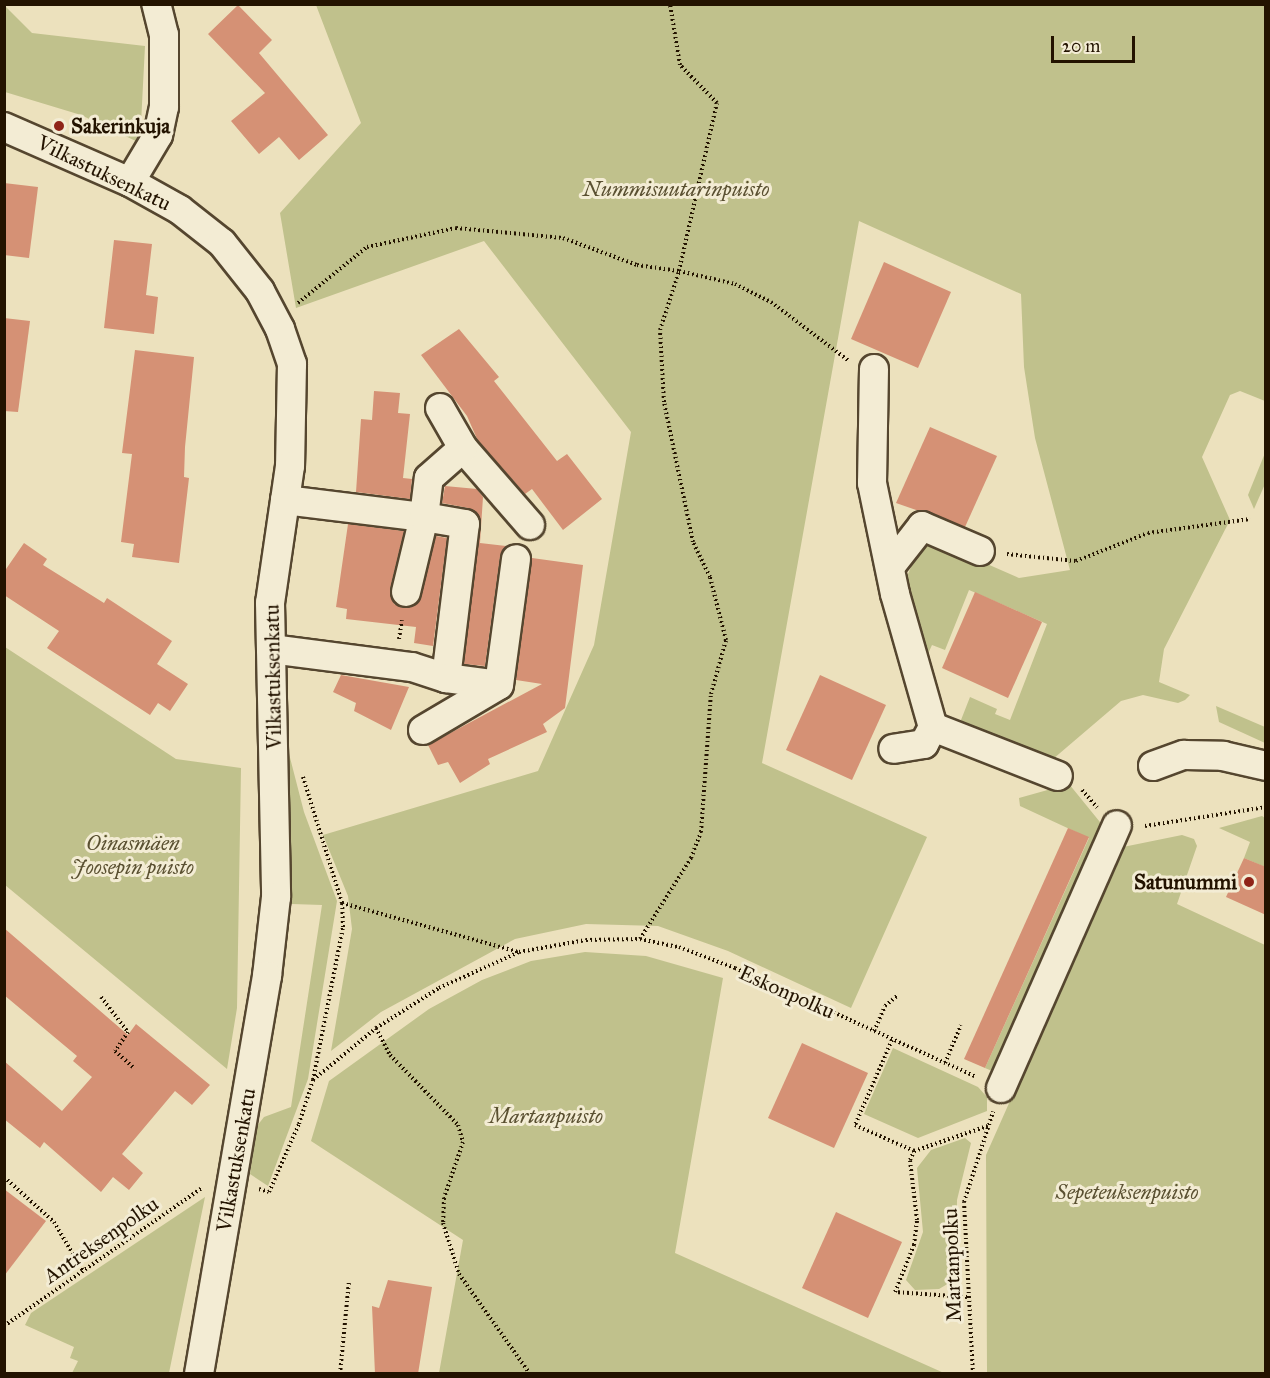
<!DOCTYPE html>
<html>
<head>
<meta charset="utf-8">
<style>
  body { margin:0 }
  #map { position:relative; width:1270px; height:1378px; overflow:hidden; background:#ece1bd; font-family:"IM FELL Great Primer",serif }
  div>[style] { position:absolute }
  .green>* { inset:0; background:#c0c18c }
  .building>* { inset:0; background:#d59175 }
  .path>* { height:4px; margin-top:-2px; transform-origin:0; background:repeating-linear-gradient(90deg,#231300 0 1.5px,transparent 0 4.5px) }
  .roads { filter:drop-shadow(2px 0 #55462f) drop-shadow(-2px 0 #55462f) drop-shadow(0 2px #55462f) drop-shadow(0 -2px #55462f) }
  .minor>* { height:28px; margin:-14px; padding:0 14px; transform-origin:14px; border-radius:14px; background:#f3ecd4 }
  .dots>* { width:16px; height:16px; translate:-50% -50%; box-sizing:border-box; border:3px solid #f3ecd4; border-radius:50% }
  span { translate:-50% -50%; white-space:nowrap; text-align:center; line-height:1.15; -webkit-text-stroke:6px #f3ecd4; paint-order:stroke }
  .poi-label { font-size:21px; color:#231300; font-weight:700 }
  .left { translate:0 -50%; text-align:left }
  .right { translate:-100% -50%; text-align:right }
  .street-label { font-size:21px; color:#231300 }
  .park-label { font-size:21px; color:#5a5031; font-style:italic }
  .frame { position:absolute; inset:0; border:6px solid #231300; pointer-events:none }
  .scale { position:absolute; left:1051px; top:36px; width:84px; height:27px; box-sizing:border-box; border:3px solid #231300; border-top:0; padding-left:8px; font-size:18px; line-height:21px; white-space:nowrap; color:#231300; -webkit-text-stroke:4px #f3ecd4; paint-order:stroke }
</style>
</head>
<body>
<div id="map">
  <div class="green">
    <div style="clip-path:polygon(4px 5px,32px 33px,145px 46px,140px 143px,81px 115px,5px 92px)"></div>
    <div style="clip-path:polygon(316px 5px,1265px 5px,1265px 401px,1240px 391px,1230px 395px,1202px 457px,1230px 520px,1164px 649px,1159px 682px,1190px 695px,1185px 700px,1178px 703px,1143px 695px,1121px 701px,1053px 759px,968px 729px,961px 720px,970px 697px,997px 709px,995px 714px,1010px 720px,1047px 624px,969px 590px,945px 650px,932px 645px,927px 656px,902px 588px,923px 539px,949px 544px,946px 553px,959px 558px,962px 553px,1019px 578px,1070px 570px,1035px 438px,1024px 367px,1021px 294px,859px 221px,762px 763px,927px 837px,851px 1008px,728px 951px,658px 926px,586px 924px,515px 939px,381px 1012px,331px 1051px,352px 929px,348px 896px,323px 835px,538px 771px,594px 645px,631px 432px,484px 241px,296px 308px,280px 213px,361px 123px)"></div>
    <div style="clip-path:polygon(1265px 453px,1265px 484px,1254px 509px,1248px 495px)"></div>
    <div style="clip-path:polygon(5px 647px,176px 759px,241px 768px,237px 1008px,227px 1069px,5px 885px)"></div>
    <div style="clip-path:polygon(1216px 706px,1265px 727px,1265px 743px,1219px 722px)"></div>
    <div style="clip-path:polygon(287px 746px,304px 812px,337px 901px,308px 1079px,268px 1186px,250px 1174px,257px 1126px,264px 1117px,291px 1107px,322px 905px,292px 904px)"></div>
    <div style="clip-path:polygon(1069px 784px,1104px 827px,999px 1069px,992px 1071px,985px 1068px,1089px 838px,1020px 806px,1019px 798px)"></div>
    <div style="clip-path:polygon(1262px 816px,1265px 818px,1265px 867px,1244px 858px,1250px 842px,1219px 828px)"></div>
    <div style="clip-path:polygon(1182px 835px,1194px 839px,1197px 846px,1177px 904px,1265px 945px,1265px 1373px,987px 1373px,986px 1155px,1123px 847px)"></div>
    <div style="clip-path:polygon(585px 952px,646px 956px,723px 978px,675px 1253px,944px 1373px,439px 1373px,463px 1240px,311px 1141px,329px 1081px,429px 1009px,482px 980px,531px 961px)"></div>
    <div style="clip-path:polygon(893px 1048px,978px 1087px,987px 1097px,987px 1111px,918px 1138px,864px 1114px)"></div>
    <div style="clip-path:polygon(965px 1138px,971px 1143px,957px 1200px,956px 1279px,939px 1289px,915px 1290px,906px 1280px,923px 1232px,917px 1168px,931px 1150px)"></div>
    <div style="clip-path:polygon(205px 1197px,169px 1373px,72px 1373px,78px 1361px,70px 1358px,74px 1347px,25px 1325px,31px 1313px)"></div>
  </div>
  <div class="building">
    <div style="clip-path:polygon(238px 5px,272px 40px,259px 53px,328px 135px,299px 160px,279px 137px,259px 154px,231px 121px,265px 93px,208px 34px)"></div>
    <div style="clip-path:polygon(4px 183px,38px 187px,29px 258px,4px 255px)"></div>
    <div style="clip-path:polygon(114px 240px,152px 244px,146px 295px,158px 297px,154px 334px,104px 328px)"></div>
    <div style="clip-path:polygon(884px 262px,951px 292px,918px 368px,851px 339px)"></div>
    <div style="clip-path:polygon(4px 318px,30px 321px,18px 412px,4px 411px)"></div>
    <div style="clip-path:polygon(459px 329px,499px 377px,494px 381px,557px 461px,567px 454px,602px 499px,563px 530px,532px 489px,525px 494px,478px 441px,467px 416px,421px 355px)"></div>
    <div style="clip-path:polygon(135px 350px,194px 357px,185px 447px,184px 477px,189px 478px,179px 563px,132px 557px,134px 544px,121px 542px,132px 454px,122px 453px)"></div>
    <div style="clip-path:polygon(374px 391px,400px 393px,398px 413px,410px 414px,403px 478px,412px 479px,410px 499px,356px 492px,361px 419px,372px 420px)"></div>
    <div style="clip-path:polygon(930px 427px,997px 456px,965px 527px,896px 503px)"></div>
    <div style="clip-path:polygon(445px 486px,477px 489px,483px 497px,480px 543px,506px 546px,500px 557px,485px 666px,464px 664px,480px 518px,468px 508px,442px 503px)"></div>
    <div style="clip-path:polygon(348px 524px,404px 531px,390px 589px,394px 604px,403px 608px,418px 603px,436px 536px,447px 538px,433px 646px,414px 643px,416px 627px,346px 619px,347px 609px,336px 607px)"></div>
    <div style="clip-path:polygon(24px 543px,47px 559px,43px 565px,104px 603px,107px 598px,172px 641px,157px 664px,188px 684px,170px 711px,158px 703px,150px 715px,47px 648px,59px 631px,4px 595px,4px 572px)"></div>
    <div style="clip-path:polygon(532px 558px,583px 565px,565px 708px,543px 724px,547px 732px,488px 759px,490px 764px,460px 783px,448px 762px,438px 765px,428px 745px,542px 684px,516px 680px)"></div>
    <div style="clip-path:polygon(975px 592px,1042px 622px,1008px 698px,942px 668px)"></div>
    <div style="clip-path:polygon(341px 675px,409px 687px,391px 730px,354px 711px,356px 703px,333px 692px)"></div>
    <div style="clip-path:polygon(820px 675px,886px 705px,852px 780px,786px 750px)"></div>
    <div style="clip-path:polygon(1068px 828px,1089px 837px,985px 1068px,964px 1059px)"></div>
    <div style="clip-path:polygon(1244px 858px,1266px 867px,1266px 915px,1226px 897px)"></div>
    <div style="clip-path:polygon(4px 928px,128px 1035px,136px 1024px,210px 1085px,192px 1105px,175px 1091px,122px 1154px,143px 1173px,129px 1190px,113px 1177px,101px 1192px,44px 1142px,40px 1148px,4px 1119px,4px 1061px,62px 1111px,92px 1077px,73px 1061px,77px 1056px,4px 995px)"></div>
    <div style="clip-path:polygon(802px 1043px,868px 1073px,834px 1148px,768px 1118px)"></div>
    <div style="clip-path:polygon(4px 1189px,46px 1221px,4px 1276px)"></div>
    <div style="clip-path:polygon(836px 1212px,902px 1242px,868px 1318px,802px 1288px)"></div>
    <div style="clip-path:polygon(388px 1280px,432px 1287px,418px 1374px,375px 1374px,372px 1306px,379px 1308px)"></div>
  </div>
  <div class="path">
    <div style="left:298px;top:303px;width:89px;rotate:-39.1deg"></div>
    <div style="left:367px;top:247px;width:91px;rotate:-12.1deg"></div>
    <div style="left:456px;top:228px;width:107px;rotate:5.3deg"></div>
    <div style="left:563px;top:238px;width:79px;rotate:20deg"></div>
    <div style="left:637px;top:265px;width:42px;rotate:8.1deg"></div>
    <div style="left:679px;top:271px;width:172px;rotate:-77.3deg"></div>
    <div style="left:717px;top:103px;width:53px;rotate:-134.2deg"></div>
    <div style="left:680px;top:65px;width:62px;rotate:-99.3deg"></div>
    <div style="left:1007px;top:554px;width:69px;rotate:5.8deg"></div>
    <div style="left:1076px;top:561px;width:77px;rotate:-21.3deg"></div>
    <div style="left:1148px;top:533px;width:103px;rotate:-7.8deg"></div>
    <div style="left:399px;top:639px;width:19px;rotate:-81deg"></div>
    <div style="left:1082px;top:790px;width:23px;rotate:49deg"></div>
    <div style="left:1145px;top:826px;width:122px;rotate:-8.9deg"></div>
    <div style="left:342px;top:903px;width:184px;rotate:15.5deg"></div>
    <div style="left:640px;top:939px;width:96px;rotate:-57.8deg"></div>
    <div style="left:691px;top:858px;width:28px;rotate:-69deg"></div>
    <div style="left:701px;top:832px;width:138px;rotate:-85.9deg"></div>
    <div style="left:711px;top:694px;width:56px;rotate:-74.5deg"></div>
    <div style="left:726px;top:640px;width:65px;rotate:-104.3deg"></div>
    <div style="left:710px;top:577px;width:39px;rotate:-116deg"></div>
    <div style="left:693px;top:542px;width:143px;rotate:-101.7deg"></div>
    <div style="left:664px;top:402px;width:72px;rotate:-93.2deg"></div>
    <div style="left:660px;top:330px;width:62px;rotate:-72.1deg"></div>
    <div style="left:679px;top:271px;width:57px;rotate:13.1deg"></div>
    <div style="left:735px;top:284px;width:40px;rotate:26.6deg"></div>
    <div style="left:771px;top:302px;width:98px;rotate:37.1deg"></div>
    <div style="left:101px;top:997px;width:44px;rotate:52.4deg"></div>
    <div style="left:128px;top:1032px;width:23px;rotate:124deg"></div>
    <div style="left:115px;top:1051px;width:24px;rotate:42deg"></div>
    <div style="left:376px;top:1028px;width:30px;rotate:63deg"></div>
    <div style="left:390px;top:1055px;width:98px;rotate:45.8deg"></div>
    <div style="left:458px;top:1125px;width:18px;rotate:74deg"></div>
    <div style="left:463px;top:1142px;width:59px;rotate:108.7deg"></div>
    <div style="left:444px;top:1198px;width:25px;rotate:92deg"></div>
    <div style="left:443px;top:1223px;width:53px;rotate:72.6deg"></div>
    <div style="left:459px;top:1274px;width:123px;rotate:54.6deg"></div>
    <div style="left:874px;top:1031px;width:27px;rotate:-66deg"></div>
    <div style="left:885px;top:1006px;width:16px;rotate:-40deg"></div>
    <div style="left:892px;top:1040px;width:93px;rotate:113.5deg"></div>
    <div style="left:855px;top:1125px;width:64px;rotate:23.8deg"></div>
    <div style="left:945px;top:1063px;width:41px;rotate:-67.2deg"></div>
    <div style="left:313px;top:1080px;width:82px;rotate:-39.5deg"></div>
    <div style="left:376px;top:1028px;width:75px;rotate:-32.4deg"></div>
    <div style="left:439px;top:988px;width:88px;rotate:-24.2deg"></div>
    <div style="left:519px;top:952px;width:68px;rotate:-10.2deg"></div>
    <div style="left:586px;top:940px;width:54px;rotate:-1.1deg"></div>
    <div style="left:640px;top:939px;width:40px;rotate:12deg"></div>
    <div style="left:679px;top:947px;width:60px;rotate:20.6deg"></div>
    <div style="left:735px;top:968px;width:265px;rotate:24.3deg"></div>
    <div style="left:4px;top:1177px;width:67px;rotate:42deg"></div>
    <div style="left:54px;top:1222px;width:57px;rotate:59.4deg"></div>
    <div style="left:259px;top:1189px;width:10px;rotate:17deg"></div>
    <div style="left:269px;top:1192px;width:74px;rotate:-66.2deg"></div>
    <div style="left:299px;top:1124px;width:46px;rotate:-72.3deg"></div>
    <div style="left:313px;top:1080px;width:156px;rotate:-78.9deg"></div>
    <div style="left:343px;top:927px;width:24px;rotate:-92deg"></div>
    <div style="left:342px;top:903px;width:132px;rotate:-107.2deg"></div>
    <div style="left:967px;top:1297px;width:72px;rotate:-176deg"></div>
    <div style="left:895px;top:1292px;width:51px;rotate:-68deg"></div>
    <div style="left:914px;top:1245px;width:25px;rotate:-83deg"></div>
    <div style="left:917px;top:1220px;width:60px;rotate:-96.7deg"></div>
    <div style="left:910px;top:1160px;width:10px;rotate:-66deg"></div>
    <div style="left:914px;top:1151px;width:78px;rotate:-18.7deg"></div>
    <div style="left:4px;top:1326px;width:241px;rotate:-34.9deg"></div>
    <div style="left:340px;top:1374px;width:94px;rotate:-84.5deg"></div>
    <div style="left:973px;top:1374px;width:172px;rotate:-93deg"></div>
    <div style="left:964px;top:1202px;width:95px;rotate:-72.1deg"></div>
  </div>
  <div class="roads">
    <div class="minor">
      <div style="left:4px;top:127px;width:137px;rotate:23.6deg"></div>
      <div style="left:130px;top:182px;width:57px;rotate:29.2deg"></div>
      <div style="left:180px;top:210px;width:53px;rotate:38.2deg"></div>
      <div style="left:222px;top:243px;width:61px;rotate:51.6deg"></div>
      <div style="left:260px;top:291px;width:43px;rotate:62.2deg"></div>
      <div style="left:280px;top:329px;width:37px;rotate:71deg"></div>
      <div style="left:292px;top:364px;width:102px;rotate:91.1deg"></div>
      <div style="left:290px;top:466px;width:138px;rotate:98.3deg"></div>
      <div style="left:270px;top:603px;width:294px;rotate:88.8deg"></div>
      <div style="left:276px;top:897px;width:80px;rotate:96.5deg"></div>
      <div style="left:267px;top:976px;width:404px;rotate:99.7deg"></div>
      <div style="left:130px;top:182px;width:55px;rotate:-59.2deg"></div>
      <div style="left:158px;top:135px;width:29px;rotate:-78deg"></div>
      <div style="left:164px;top:107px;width:72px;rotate:-90deg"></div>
      <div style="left:164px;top:35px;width:32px;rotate:-104deg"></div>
      <div style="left:874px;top:369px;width:114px;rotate:91deg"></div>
      <div style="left:872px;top:483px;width:113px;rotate:78.3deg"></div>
      <div style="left:895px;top:594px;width:138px;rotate:74.1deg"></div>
      <div style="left:933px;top:727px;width:19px;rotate:118deg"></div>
      <div style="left:924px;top:744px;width:31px;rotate:171deg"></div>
      <div style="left:463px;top:448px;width:102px;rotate:49deg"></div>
      <div style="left:285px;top:500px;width:140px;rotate:7deg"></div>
      <div style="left:424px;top:517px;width:77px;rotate:103.5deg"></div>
      <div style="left:890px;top:567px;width:52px;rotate:-52deg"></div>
      <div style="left:922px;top:526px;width:63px;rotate:23.3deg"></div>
      <div style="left:271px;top:649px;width:142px;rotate:7.3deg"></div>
      <div style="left:412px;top:667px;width:36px;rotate:18deg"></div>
      <div style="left:446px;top:678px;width:155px;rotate:-83deg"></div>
      <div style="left:465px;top:524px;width:42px;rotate:-170.3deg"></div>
      <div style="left:424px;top:517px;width:39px;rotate:-83deg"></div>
      <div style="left:429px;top:478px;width:45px;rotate:-41.4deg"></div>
      <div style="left:463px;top:448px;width:46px;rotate:-119.9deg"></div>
      <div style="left:446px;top:678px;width:53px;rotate:7.5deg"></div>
      <div style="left:499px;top:685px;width:127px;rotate:-82.3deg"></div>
      <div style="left:933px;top:727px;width:134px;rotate:21.4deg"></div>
      <div style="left:423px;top:730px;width:88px;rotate:-30.6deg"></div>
      <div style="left:1153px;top:766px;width:33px;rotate:-20deg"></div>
      <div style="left:1184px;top:755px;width:39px;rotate:1deg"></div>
      <div style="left:1223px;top:756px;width:44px;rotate:13.1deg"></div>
      <div style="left:1001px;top:1088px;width:287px;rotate:-66.2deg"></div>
    </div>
  </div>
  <div class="dots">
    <div style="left:59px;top:126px;background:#8f2418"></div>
    <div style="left:1249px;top:882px;background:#8f2418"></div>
  </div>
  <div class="poi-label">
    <span class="left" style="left:71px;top:126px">Sakerinkuja</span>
    <span class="right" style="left:1237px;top:882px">Satunummi</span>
  </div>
  <div class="street-label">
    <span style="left:104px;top:173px;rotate:26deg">Vilkastuksenkatu</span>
    <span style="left:273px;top:677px;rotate:-91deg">Vilkastuksenkatu</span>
    <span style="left:787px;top:992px;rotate:24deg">Eskonpolku</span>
    <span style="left:236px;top:1160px;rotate:-80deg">Vilkastuksenkatu</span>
    <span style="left:101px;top:1240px;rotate:-35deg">Antreksenpolku</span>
    <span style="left:952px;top:1265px;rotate:-92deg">Martanpolku</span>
  </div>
  <div class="park-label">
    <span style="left:676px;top:189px">Nummisuutarinpuisto</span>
    <span style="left:133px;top:855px">Oinasmäen<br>Joosepin puisto</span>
    <span style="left:546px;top:1116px">Martanpuisto</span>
    <span style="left:1127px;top:1192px">Sepeteuksenpuisto</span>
  </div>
  <div class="frame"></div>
  <div class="scale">20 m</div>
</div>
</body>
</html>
